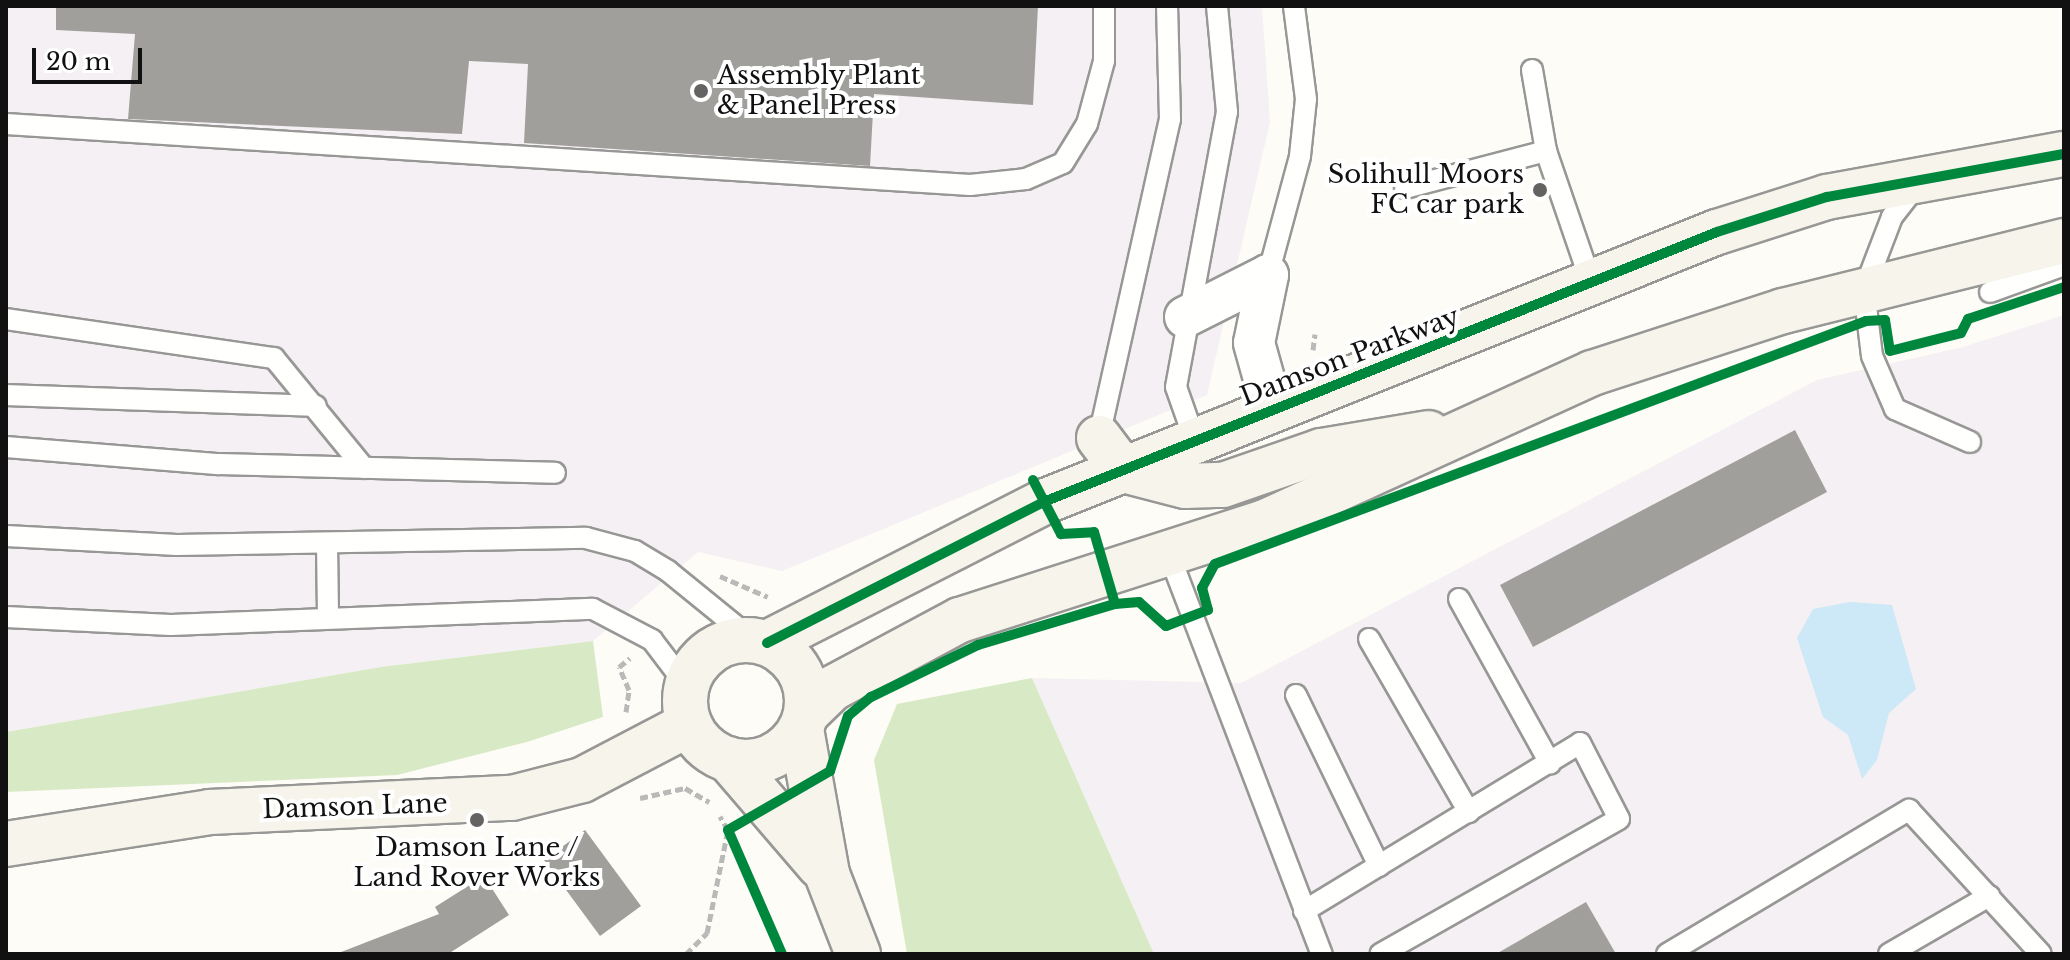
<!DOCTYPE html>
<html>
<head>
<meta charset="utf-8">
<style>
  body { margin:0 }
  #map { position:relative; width:2070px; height:960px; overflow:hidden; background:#fdfcf7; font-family:"Libre Baskerville",serif }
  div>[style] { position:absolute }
  .industrial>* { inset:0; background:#f5f0f3 }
  .forest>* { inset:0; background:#d8eac5 }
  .water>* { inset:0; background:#cde8f7 }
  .building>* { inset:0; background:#a19f9c }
  .path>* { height:5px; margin-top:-2.5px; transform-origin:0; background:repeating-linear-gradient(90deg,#b9b9b8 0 8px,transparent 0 12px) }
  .roads { filter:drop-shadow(2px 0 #979795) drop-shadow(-2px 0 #979795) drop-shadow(0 2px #979795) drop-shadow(0 -2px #979795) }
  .lane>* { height:20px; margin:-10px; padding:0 10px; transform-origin:10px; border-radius:10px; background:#fffffe }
  .street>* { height:40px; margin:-20px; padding:0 20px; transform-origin:20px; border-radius:20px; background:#fffffe }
  .secondary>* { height:44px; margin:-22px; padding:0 22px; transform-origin:22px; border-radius:22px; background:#f6f4eb }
  .secondary>.ring { margin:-22px; padding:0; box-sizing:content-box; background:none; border:44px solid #f6f4eb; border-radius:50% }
  .cycleway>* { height:10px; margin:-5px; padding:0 5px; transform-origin:5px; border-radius:5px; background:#00873e }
  .dots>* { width:22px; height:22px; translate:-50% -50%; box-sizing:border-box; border:4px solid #fff; border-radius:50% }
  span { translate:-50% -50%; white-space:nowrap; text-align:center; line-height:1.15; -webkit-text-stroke:8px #fff; paint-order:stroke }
  .poi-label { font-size:26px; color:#111 }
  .left { translate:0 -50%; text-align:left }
  .right { translate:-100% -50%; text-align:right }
  .street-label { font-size:26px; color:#111 }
  .frame { position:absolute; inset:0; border:8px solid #111; pointer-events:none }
  .scale { position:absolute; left:32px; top:48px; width:110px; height:36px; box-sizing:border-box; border:4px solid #111; border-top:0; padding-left:10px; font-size:24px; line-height:28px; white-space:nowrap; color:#111; -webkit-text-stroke:6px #fff; paint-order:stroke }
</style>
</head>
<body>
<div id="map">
  <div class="industrial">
    <div style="clip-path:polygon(6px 6px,1262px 6px,1270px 122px,1207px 395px,782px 571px,698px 552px,593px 641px,381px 667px,6px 732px)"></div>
    <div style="clip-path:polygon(2064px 315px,2064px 954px,1154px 954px,1032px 678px,1241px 683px,1817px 380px,1963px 347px)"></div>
  </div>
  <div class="forest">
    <div style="clip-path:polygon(593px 641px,603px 717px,527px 742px,397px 775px,6px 792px,6px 732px,381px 667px)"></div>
    <div style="clip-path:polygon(1032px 678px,1154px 954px,907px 954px,874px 760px,897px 704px)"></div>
  </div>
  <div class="water">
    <div style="clip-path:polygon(1850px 602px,1892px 605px,1916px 689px,1889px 713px,1877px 760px,1862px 779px,1848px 735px,1823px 717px,1797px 638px,1813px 609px)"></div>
  </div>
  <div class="building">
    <div style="clip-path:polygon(56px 6px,1038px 6px,1033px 105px,874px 94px,870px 166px,524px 143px,528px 64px,469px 61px,462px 134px,128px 119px,135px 34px,56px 30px)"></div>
    <div style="clip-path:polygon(1795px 430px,1827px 492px,1533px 647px,1500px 585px)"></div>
    <div style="clip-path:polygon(585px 830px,641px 906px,600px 936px,544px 860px)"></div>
    <div style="clip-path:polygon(484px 876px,509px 915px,448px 954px,336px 954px,439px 914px,435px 907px)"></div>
    <div style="clip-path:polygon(1586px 902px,1616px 954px,1496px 954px)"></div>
  </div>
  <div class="path">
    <div style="left:1313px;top:350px;width:16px;rotate:-83deg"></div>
    <div style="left:720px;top:576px;width:52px;rotate:23.6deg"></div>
    <div style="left:626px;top:712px;width:22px;rotate:-82deg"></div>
    <div style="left:629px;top:690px;width:25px;rotate:-113deg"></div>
    <div style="left:619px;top:667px;width:14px;rotate:-39deg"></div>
    <div style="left:640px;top:798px;width:46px;rotate:-12.5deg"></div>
    <div style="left:685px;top:788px;width:28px;rotate:30deg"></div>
    <div style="left:686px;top:954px;width:30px;rotate:-45deg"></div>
    <div style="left:707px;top:933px;width:105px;rotate:-78.5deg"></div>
    <div style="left:728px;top:830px;width:16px;rotate:-120deg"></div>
  </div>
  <div class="roads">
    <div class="lane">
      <div style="left:1532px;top:70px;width:82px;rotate:80.2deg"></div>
      <div style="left:1546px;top:151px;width:142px;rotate:71.1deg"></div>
      <div style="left:6px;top:124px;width:966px;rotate:3.62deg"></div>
      <div style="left:970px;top:185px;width:56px;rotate:-6.1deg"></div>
      <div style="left:1026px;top:179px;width:40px;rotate:-23.4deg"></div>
      <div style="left:1063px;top:163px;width:46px;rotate:-58.4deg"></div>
      <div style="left:1087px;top:124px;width:65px;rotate:-74.9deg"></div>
      <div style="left:1104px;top:61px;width:55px;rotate:-90deg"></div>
      <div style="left:1916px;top:186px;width:39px;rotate:128deg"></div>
      <div style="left:1892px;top:217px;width:78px;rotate:111deg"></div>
      <div style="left:1864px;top:290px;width:66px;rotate:83.1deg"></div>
      <div style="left:1872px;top:356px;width:58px;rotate:66.5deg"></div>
      <div style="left:1895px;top:409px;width:82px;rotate:23.7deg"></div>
      <div style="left:1405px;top:188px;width:146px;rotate:-14.7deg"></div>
      <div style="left:1268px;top:275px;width:123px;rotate:-74.9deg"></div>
      <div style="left:1300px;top:156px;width:57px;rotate:-84deg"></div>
      <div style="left:1306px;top:99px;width:94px;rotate:-97.4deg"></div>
      <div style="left:1990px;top:292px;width:79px;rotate:-20deg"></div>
      <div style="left:6px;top:319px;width:271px;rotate:8.3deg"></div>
      <div style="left:274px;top:358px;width:142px;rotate:50.7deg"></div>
      <div style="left:6px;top:395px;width:310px;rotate:2deg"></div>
      <div style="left:1194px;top:438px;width:54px;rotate:-109.4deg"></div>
      <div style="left:1176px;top:387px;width:280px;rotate:-79.5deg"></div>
      <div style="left:1227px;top:112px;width:106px;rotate:-95.4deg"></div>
      <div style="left:1098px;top:441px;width:330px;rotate:-77.4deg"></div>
      <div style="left:1170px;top:119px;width:113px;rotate:-91.5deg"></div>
      <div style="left:6px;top:447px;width:214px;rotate:4.6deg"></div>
      <div style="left:219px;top:464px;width:336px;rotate:1.5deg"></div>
      <div style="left:6px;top:536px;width:171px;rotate:3deg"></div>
      <div style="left:177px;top:545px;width:409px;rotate:-1deg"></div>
      <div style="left:586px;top:538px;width:51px;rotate:14.9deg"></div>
      <div style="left:635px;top:551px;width:39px;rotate:31deg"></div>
      <div style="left:668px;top:571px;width:109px;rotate:39.1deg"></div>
      <div style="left:327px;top:543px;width:74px;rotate:89.2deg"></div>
      <div style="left:1167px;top:549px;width:434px;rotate:69.1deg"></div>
      <div style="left:1459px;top:599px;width:188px;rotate:61deg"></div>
      <div style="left:6px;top:617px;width:165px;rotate:2.8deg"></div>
      <div style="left:171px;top:625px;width:422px;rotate:-2.2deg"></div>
      <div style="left:593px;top:609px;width:67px;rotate:27.7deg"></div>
      <div style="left:652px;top:640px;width:58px;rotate:52.7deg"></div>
      <div style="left:1369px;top:639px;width:200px;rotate:60deg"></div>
      <div style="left:1296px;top:695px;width:190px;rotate:64.1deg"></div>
      <div style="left:1304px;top:911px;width:323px;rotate:-31.3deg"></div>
      <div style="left:1580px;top:743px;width:85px;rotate:62.8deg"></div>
      <div style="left:1619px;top:819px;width:274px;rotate:150.5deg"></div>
      <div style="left:1667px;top:954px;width:282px;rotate:-30.8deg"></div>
      <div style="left:1909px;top:810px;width:195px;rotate:47.5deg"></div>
      <div style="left:1889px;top:954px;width:116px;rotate:-30.1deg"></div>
    </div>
    <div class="street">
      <div style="left:1268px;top:275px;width:69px;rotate:101.6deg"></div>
      <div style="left:1254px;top:343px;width:71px;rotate:74.4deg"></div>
      <div style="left:1185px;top:317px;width:93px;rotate:-26.8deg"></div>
    </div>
    <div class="secondary">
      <div style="left:1099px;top:438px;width:40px;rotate:53deg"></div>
      <div style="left:1123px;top:470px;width:64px;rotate:14.5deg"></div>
      <div style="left:1185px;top:486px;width:38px;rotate:-2deg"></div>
      <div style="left:1223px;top:485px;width:104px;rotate:-19.1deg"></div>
      <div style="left:1321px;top:451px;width:109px;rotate:-9.5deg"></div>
      <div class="ring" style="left:685px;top:640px;width:78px;height:78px"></div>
      <div style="left:767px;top:643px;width:313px;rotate:-27deg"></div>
      <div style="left:1046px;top:501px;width:723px;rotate:-21.85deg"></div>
      <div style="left:1717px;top:232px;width:115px;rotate:-17.7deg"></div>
      <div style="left:1827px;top:197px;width:241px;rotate:-10.3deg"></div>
      <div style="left:806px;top:714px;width:37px;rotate:-44deg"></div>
      <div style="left:833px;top:688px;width:144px;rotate:-28.2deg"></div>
      <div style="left:960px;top:620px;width:318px;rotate:-17.8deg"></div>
      <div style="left:1263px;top:523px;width:362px;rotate:-24.5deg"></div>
      <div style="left:1592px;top:373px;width:201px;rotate:-18deg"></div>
      <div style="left:1783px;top:311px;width:290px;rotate:-14deg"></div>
      <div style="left:801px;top:729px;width:147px;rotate:79.8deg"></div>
      <div style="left:827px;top:874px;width:86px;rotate:68.8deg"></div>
      <div style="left:728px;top:759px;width:141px;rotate:49.3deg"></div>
      <div style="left:6px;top:844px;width:206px;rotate:-8.9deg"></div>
      <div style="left:210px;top:812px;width:302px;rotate:-2.7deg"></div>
      <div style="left:512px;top:798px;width:72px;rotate:-14.4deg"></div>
      <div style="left:582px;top:780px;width:121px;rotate:-27.6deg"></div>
    </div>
  </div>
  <div class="cycleway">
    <div style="left:1033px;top:480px;width:61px;rotate:62.6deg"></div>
    <div style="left:1061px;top:534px;width:33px;rotate:-3deg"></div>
    <div style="left:1094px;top:532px;width:75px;rotate:73.7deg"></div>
    <div style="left:767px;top:643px;width:313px;rotate:-27deg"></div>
    <div style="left:1046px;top:501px;width:723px;rotate:-21.85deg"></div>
    <div style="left:1717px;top:232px;width:115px;rotate:-17.7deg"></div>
    <div style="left:1827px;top:197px;width:241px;rotate:-10.3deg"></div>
    <div style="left:782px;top:954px;width:135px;rotate:-113.5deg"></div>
    <div style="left:728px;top:830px;width:118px;rotate:-30deg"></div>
    <div style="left:830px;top:771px;width:58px;rotate:-71.9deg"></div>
    <div style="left:848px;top:716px;width:30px;rotate:-40deg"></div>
    <div style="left:871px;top:697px;width:119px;rotate:-25.9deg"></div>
    <div style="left:978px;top:645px;width:143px;rotate:-16.7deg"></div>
    <div style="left:1115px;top:604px;width:24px;rotate:-5deg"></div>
    <div style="left:1139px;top:602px;width:36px;rotate:42deg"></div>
    <div style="left:1166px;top:626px;width:45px;rotate:-20.9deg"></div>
    <div style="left:1208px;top:610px;width:23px;rotate:-105deg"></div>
    <div style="left:1202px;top:588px;width:27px;rotate:-62deg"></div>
    <div style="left:1215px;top:564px;width:695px;rotate:-20.47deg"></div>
    <div style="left:1866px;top:321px;width:19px;rotate:-3deg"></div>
    <div style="left:1885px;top:320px;width:31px;rotate:81deg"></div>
    <div style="left:1890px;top:351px;width:73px;rotate:-14.2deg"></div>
    <div style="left:1961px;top:333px;width:16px;rotate:-63deg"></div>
    <div style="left:1968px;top:319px;width:101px;rotate:-18.4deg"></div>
  </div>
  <div class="dots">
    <div style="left:701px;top:91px;background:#646362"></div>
    <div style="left:1540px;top:190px;background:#646362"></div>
    <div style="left:477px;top:820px;background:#646362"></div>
  </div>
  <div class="poi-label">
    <span class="left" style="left:717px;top:91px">Assembly Plant<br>&amp; Panel Press</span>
    <span class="right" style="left:1524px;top:190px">Solihull Moors<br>FC car park</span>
    <span style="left:477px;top:863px">Damson Lane /<br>Land Rover Works</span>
  </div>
  <div class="street-label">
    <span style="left:1350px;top:357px;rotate:-21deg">Damson Parkway</span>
    <span style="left:355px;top:807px;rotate:-2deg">Damson Lane</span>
  </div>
  <div class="frame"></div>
  <div class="scale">20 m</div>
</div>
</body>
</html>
